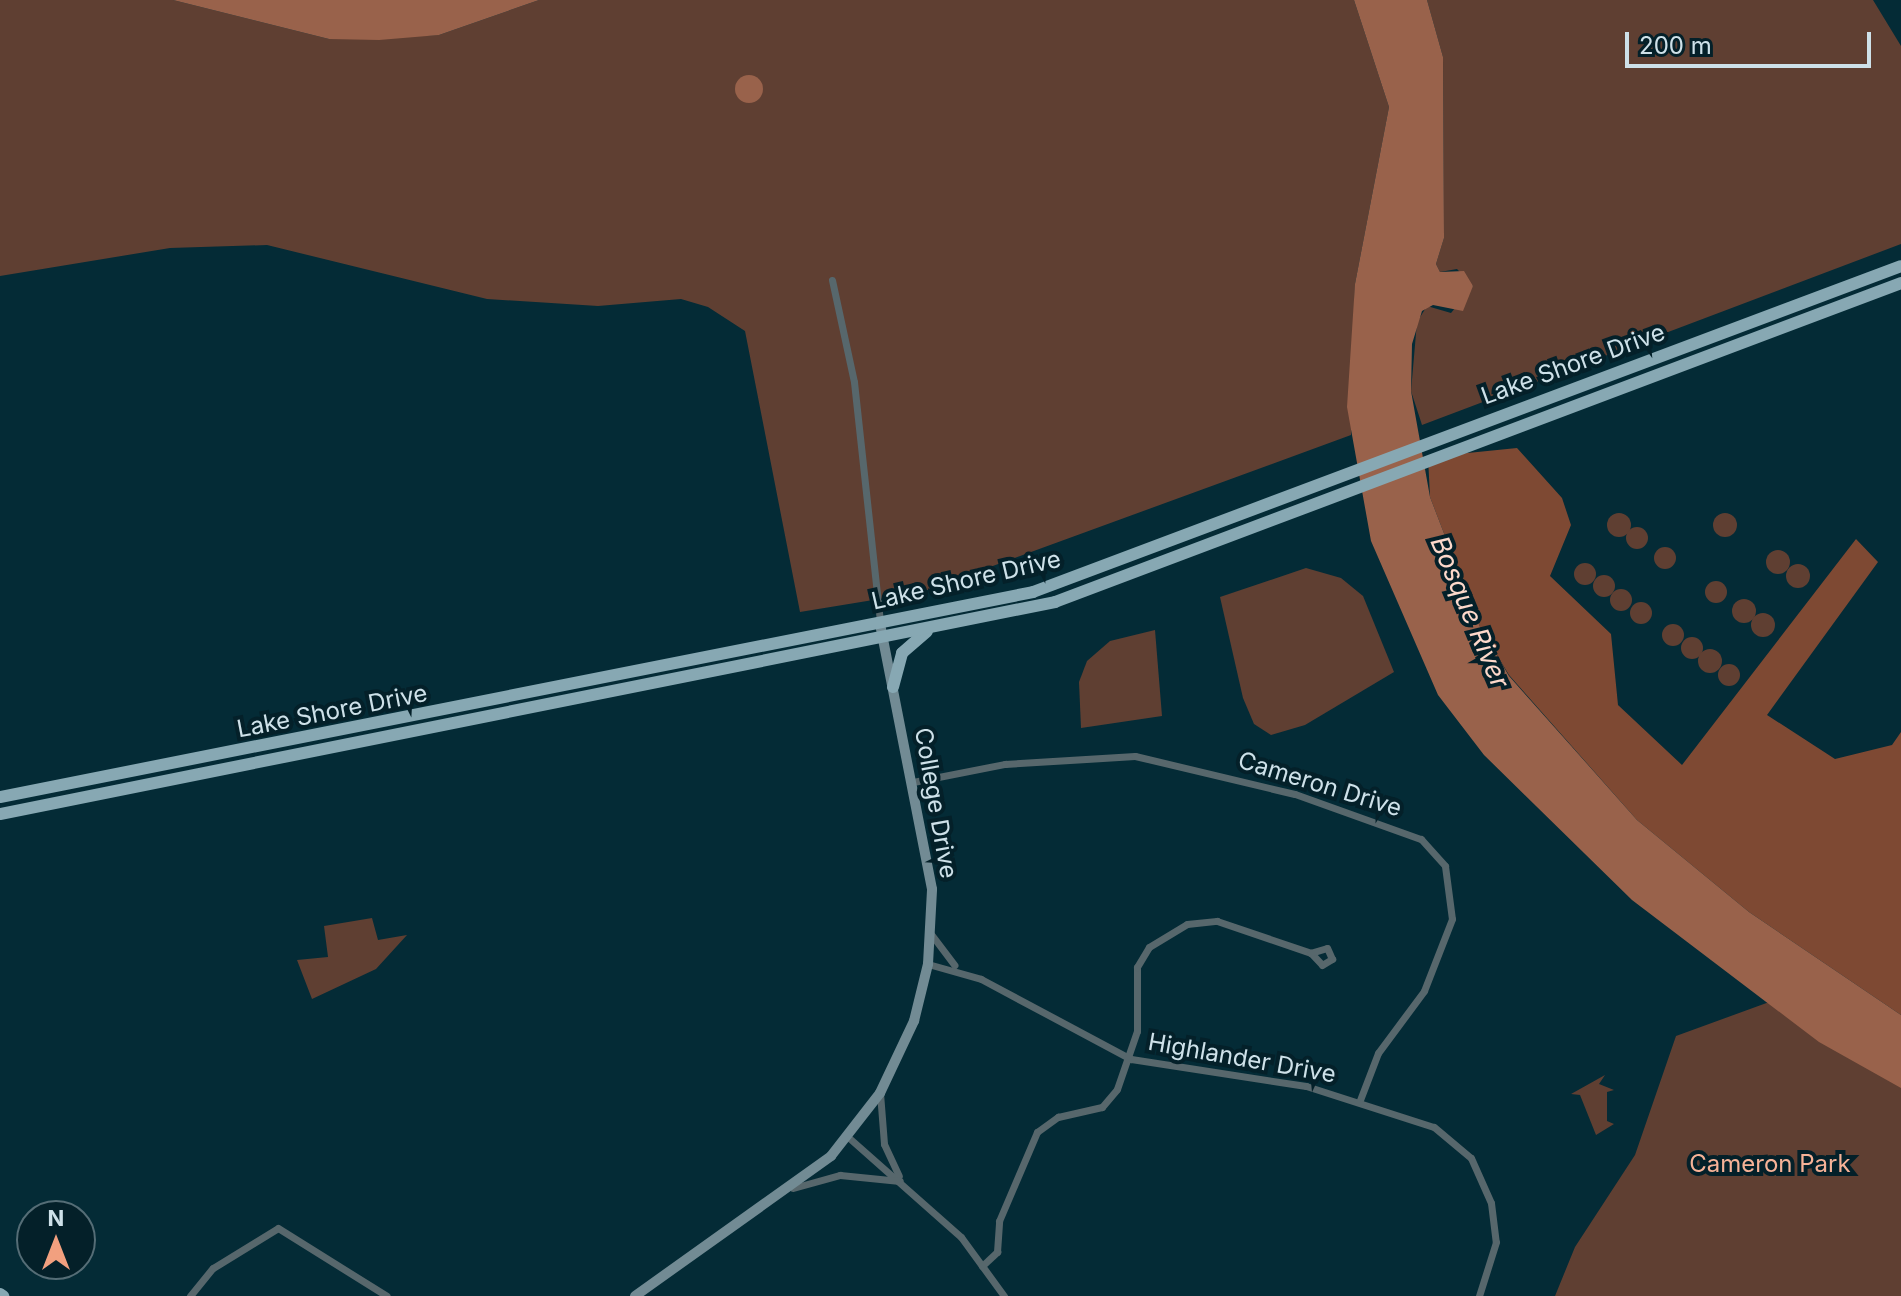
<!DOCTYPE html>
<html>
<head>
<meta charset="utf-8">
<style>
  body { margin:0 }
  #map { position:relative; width:1901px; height:1296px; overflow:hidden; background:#042b36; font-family:Inter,sans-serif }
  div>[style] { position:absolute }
  .green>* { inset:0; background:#5f3f32 }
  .round { border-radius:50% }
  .forest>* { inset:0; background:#7e4933 }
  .water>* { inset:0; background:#99624b }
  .street>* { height:7px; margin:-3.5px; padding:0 3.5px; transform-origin:3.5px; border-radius:3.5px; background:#57676c }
  .secondary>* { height:10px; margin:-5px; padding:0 5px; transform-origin:5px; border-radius:5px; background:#728b94 }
  .primary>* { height:12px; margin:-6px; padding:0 6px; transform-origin:6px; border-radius:6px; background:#87a8b3 }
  span { translate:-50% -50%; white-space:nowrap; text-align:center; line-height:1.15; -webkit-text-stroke:8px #042029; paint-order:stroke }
  .street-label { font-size:24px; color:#cee1e9 }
  .park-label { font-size:24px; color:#f6b297 }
  .water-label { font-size:26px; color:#fdd9cb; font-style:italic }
  .north { position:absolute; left:16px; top:1200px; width:80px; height:80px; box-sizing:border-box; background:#042029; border:2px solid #556d76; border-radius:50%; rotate:0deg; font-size:22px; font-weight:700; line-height:32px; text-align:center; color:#cee1e9 }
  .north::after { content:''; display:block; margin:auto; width:28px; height:36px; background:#f2a07f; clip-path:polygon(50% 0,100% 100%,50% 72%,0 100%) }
  .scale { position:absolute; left:1625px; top:32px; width:246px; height:36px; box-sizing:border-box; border:4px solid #cee1e9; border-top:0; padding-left:10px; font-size:24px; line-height:28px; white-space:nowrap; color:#cee1e9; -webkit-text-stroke:6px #042029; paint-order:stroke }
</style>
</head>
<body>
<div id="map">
  <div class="green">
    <div style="clip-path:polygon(0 0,173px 0,329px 39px,439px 35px,539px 0,1354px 0,1389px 107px,1355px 284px,1351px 435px,922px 592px,800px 612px,745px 331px,708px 307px,681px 299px,598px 306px,487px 299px,267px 245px,170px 248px,0 276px)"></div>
    <div style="clip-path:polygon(1427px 0,1873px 0,1901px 46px,1901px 244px,1422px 425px,1411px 391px,1417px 322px,1427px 306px,1451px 313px,1473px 286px,1457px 269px,1440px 272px,1436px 264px,1444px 238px,1443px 57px)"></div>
    <div class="round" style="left:1713px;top:513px;width:24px;height:24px"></div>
    <div class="round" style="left:1607px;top:513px;width:24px;height:24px"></div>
    <div class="round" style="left:1626px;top:527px;width:22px;height:22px"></div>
    <div class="round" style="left:1654px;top:547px;width:22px;height:22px"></div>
    <div class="round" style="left:1766px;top:550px;width:24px;height:24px"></div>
    <div class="round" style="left:1574px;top:563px;width:22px;height:22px"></div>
    <div class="round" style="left:1786px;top:564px;width:24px;height:24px"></div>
    <div style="clip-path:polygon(1306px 568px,1341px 578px,1363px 596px,1394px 672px,1305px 725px,1271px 735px,1254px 724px,1243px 698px,1220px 597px)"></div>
    <div class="round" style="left:1593px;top:575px;width:22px;height:22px"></div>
    <div class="round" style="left:1705px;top:581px;width:22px;height:22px"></div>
    <div class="round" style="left:1610px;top:589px;width:22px;height:22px"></div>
    <div class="round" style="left:1732px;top:599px;width:24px;height:24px"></div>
    <div class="round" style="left:1630px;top:602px;width:22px;height:22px"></div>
    <div class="round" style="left:1751px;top:613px;width:24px;height:24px"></div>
    <div class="round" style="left:1662px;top:624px;width:22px;height:22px"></div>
    <div style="clip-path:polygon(1155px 630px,1162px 716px,1081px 728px,1079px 682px,1087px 661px,1110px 641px)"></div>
    <div class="round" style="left:1681px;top:637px;width:22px;height:22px"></div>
    <div class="round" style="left:1698px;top:649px;width:24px;height:24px"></div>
    <div class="round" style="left:1718px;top:664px;width:22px;height:22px"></div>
    <div style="clip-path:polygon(372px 918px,378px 940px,407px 935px,376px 969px,312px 999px,297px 960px,328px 957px,324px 926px)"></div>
    <div style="clip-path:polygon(1772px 1001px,1901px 1085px,1901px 1296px,1555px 1296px,1575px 1247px,1635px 1155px,1676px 1036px)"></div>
    <div style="clip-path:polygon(1605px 1075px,1599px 1084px,1614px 1090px,1607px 1092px,1607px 1121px,1614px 1124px,1596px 1135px,1580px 1095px,1571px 1094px)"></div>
  </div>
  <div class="forest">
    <div style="clip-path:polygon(1517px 448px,1562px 498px,1571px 525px,1550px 576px,1611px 634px,1618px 705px,1682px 765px,1856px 539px,1878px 562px,1767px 715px,1835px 759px,1892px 745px,1901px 732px,1901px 1015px,1749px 912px,1637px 820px,1509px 675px,1480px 627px,1430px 497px,1428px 457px)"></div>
  </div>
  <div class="water">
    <div style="clip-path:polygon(173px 0,539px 0,439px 35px,379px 40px,329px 39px)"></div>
    <div style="clip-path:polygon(1354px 0,1427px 0,1443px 57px,1444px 238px,1436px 264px,1440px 272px,1464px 271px,1473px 286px,1463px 311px,1433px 305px,1422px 311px,1412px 344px,1411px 391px,1430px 497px,1480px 627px,1509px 676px,1637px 820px,1749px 912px,1901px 1015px,1901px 1088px,1819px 1042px,1632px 900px,1484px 755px,1438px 695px,1371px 541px,1347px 407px,1355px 284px,1389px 107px)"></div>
    <div class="round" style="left:735px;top:75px;width:28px;height:28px"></div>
  </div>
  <div class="street">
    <div style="left:832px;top:280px;width:104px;rotate:77.8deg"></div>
    <div style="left:854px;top:382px;width:242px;rotate:83.8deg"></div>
    <div style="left:913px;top:782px;width:94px;rotate:-11.1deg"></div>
    <div style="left:1005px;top:764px;width:130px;rotate:-3.5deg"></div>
    <div style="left:1135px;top:756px;width:164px;rotate:13.4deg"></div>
    <div style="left:1295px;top:794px;width:134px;rotate:19.7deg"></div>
    <div style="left:1421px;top:839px;width:36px;rotate:48deg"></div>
    <div style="left:1445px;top:866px;width:53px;rotate:82.5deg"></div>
    <div style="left:1452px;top:919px;width:77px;rotate:111.3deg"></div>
    <div style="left:1424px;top:991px;width:77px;rotate:126.6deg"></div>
    <div style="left:1378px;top:1053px;width:50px;rotate:111deg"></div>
    <div style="left:931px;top:934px;width:39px;rotate:53deg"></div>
    <div style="left:928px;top:964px;width:55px;rotate:15.8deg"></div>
    <div style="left:981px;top:979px;width:170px;rotate:28.1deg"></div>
    <div style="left:1131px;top:1059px;width:177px;rotate:8.8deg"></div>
    <div style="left:1306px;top:1086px;width:134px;rotate:17.8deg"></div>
    <div style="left:1434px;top:1127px;width:48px;rotate:40deg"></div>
    <div style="left:1471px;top:1158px;width:49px;rotate:66deg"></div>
    <div style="left:1491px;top:1203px;width:39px;rotate:83deg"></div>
    <div style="left:1496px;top:1242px;width:57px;rotate:107.5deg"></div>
    <div style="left:880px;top:1093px;width:51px;rotate:85.5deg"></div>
    <div style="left:884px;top:1144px;width:35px;rotate:65deg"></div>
    <div style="left:848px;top:1137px;width:151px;rotate:41.5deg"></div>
    <div style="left:961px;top:1237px;width:73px;rotate:53.9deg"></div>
    <div style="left:793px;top:1188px;width:49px;rotate:-15.5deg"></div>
    <div style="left:840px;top:1175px;width:60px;rotate:5.7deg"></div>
    <div style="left:982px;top:1266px;width:21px;rotate:-43deg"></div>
    <div style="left:997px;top:1252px;width:31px;rotate:-86deg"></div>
    <div style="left:999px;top:1221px;width:97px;rotate:-66.9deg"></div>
    <div style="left:1037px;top:1132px;width:26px;rotate:-36deg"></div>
    <div style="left:1058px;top:1117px;width:45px;rotate:-12.8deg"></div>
    <div style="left:1102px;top:1107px;width:23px;rotate:-50deg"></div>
    <div style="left:1117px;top:1089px;width:61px;rotate:-71deg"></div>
    <div style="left:1137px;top:1031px;width:64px;rotate:-90deg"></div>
    <div style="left:1137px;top:967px;width:23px;rotate:-59deg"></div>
    <div style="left:1149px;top:947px;width:44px;rotate:-31.2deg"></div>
    <div style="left:1187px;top:924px;width:30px;rotate:-6deg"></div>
    <div style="left:1217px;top:921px;width:99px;rotate:18.8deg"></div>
    <div style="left:1311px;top:953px;width:16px;rotate:47deg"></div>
    <div style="left:1322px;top:965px;width:12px;rotate:-31deg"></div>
    <div style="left:1332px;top:959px;width:12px;rotate:-114deg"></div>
    <div style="left:1327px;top:948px;width:17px;rotate:163deg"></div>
    <div style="left:190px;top:1296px;width:36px;rotate:-51deg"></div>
    <div style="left:213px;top:1268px;width:76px;rotate:-31.6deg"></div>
    <div style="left:278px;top:1228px;width:128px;rotate:32deg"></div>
  </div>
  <div class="secondary">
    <div style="left:635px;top:1296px;width:241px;rotate:-35.5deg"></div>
    <div style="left:831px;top:1156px;width:80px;rotate:-52.1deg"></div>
    <div style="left:880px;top:1093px;width:80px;rotate:-64.7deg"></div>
    <div style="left:914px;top:1021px;width:59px;rotate:-76.2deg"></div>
    <div style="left:928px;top:964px;width:75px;rotate:-86.9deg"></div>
    <div style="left:932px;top:889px;width:271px;rotate:-101.1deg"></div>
  </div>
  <div class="primary">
    <div style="left:893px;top:687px;width:35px;rotate:-75deg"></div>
    <div style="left:902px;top:653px;width:33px;rotate:-41deg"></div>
    <div style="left:0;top:797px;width:1053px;rotate:-11.22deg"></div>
    <div style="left:1033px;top:592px;width:927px;rotate:-20.58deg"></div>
    <div style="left:0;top:814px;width:1076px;rotate:-11.36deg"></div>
    <div style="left:1055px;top:602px;width:904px;rotate:-20.66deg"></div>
    <div style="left:0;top:1294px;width:4px;rotate:34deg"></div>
  </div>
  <div class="street-label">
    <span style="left:1573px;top:364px;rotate:-20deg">Lake Shore Drive</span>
    <span style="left:966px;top:580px;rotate:-13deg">Lake Shore Drive</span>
    <span style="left:332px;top:711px;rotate:-11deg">Lake Shore Drive</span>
    <span style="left:1320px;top:784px;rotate:17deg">Cameron Drive</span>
    <span style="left:936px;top:803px;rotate:80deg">College Drive</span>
    <span style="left:1242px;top:1058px;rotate:10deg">Highlander Drive</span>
  </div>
  <div class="park-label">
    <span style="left:1770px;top:1164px">Cameron Park</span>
  </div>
  <div class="water-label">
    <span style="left:1470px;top:612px;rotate:67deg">Bosque River</span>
  </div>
  <div class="north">N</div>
  <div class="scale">200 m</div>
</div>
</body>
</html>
